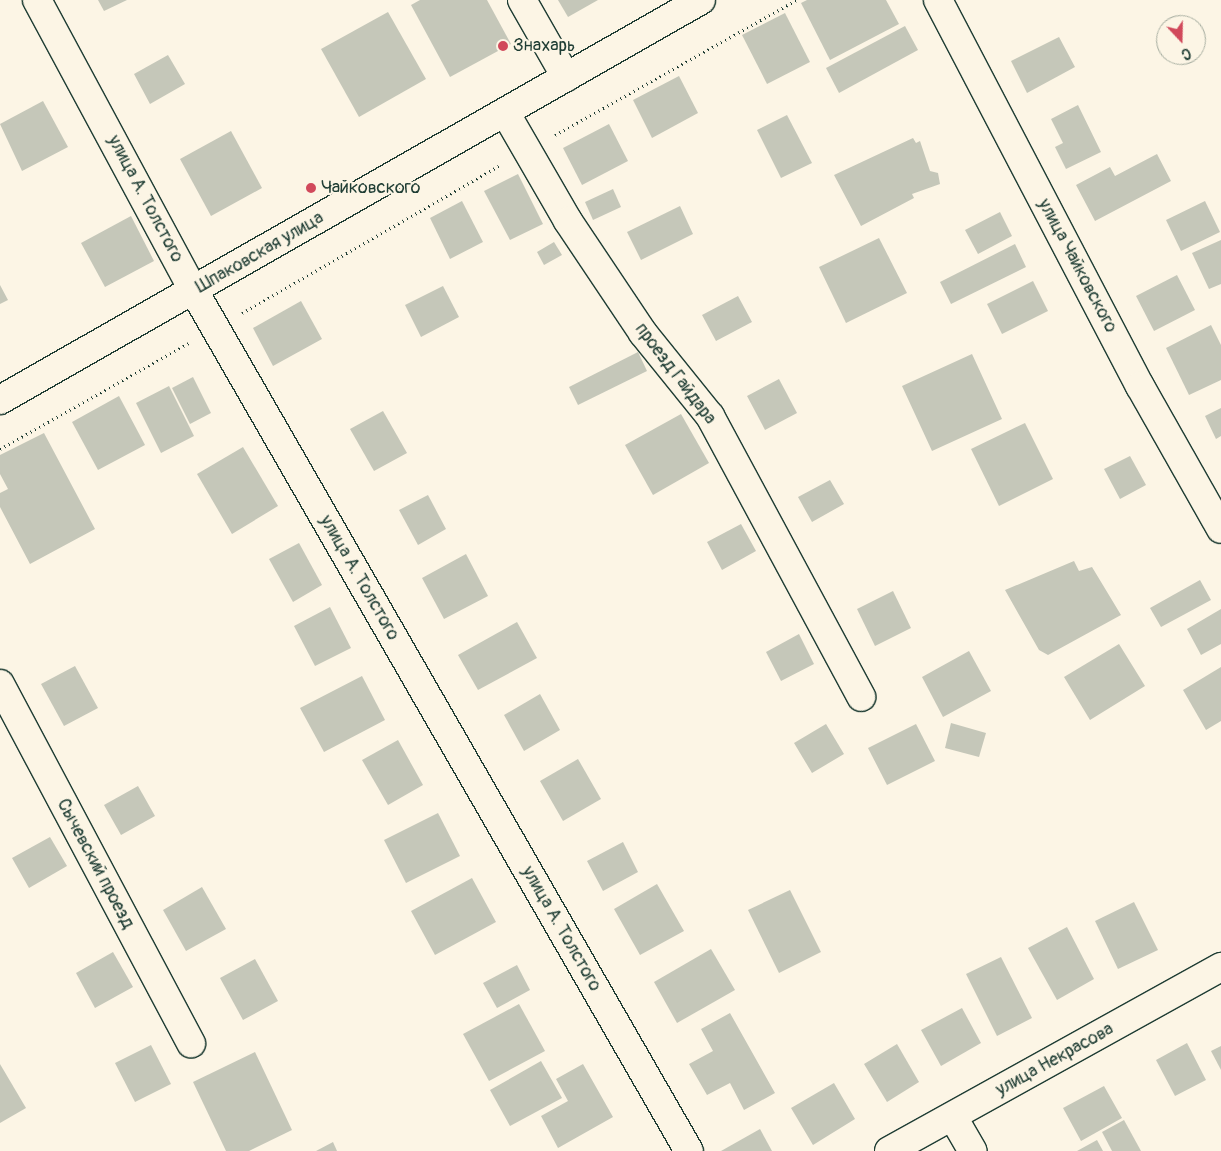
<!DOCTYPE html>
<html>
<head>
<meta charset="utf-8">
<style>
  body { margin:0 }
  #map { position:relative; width:1221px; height:1151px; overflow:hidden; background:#fcf5e5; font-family:Pangolin,sans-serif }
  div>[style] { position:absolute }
  .building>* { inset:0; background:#c5c7b9 }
  .path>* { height:3px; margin-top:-1.5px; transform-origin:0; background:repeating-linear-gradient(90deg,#1f3d34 0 1px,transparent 0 5px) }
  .roads { filter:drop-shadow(1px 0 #1f3d34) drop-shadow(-1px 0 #1f3d34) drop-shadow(0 1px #1f3d34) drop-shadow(0 -1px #1f3d34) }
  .minor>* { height:28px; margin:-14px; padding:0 14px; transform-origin:14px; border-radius:14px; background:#fcf5e5 }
  .major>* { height:28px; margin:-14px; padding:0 14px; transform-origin:14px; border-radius:14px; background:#fcf5e5 }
  .dots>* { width:14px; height:14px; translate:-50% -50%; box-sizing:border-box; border:2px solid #fcf5e5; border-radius:50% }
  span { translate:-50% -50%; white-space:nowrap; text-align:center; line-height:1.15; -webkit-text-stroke:4.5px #fcf5e5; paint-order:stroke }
  .poi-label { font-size:18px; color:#1f3d34 }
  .left { translate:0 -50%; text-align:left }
  .street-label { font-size:18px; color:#1f3d34 }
  .north { position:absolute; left:1156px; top:15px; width:50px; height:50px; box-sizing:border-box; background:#fcf5e5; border:1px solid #a4ab9e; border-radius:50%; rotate:159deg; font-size:14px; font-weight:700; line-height:20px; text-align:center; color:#1f3d34 }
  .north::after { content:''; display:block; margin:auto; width:18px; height:22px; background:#d1495b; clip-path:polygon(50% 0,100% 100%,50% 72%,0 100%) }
</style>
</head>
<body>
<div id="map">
  <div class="building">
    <div style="clip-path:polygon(98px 0,127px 0,104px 11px)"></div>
    <div style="clip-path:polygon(420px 0,487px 0,511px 44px,450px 77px,411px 5px)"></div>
    <div style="clip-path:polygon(558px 0,598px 0,568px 17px)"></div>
    <div style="clip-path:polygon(807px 0,886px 0,899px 24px,830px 60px,801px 3px)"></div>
    <div style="clip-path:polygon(388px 12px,426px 79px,359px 117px,321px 49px)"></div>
    <div style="clip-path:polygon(785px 13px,810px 62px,767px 84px,742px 35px)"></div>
    <div style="clip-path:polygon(905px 26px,918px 50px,839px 93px,826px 68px)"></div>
    <div style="clip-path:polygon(1059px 37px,1075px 67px,1027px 93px,1011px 61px)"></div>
    <div style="clip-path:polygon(168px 55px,185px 84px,150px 104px,134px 74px)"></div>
    <div style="clip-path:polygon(679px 76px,698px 113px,652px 138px,633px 100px)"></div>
    <div style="clip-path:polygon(43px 101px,68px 147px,22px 171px,0 124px)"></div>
    <div style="clip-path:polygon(1078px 105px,1101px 152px,1066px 169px,1055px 147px,1063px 143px,1051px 119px)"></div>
    <div style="clip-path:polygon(787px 115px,812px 163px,781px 178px,757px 130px)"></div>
    <div style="clip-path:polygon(609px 124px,628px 161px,582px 185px,563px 148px)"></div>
    <div style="clip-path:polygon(231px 131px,262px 188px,211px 216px,180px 159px)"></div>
    <div style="clip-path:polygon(913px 138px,916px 143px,920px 141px,930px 171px,938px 173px,940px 184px,912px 194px,914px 198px,861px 226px,834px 175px)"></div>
    <div style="clip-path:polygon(1157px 154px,1171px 181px,1095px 221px,1076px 185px,1110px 167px,1115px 176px)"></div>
    <div style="clip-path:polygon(518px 174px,543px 224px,510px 240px,484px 191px)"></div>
    <div style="clip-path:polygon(613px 189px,621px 207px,593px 220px,585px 202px)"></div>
    <div style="clip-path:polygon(462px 201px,483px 242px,450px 259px,430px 218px)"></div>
    <div style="clip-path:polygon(1205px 201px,1220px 232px,1181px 251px,1166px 220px)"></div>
    <div style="clip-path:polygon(680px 206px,693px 234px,641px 260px,627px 232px)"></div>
    <div style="clip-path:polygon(1000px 212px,1012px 236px,978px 254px,965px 230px)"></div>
    <div style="clip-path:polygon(131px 216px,154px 261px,105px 287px,81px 243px)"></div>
    <div style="clip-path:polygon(879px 238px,907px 293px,846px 323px,819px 267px)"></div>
    <div style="clip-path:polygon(1221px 240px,1221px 284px,1209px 289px,1192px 253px)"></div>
    <div style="clip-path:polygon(554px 242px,562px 255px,544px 265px,537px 252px)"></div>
    <div style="clip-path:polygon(1015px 244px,1026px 267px,951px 304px,940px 282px)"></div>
    <div style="clip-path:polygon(1177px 275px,1195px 310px,1154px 331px,1136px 296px)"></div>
    <div style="clip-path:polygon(1033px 281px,1048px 311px,1002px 334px,987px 304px)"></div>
    <div style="clip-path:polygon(0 285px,8px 300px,0 304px)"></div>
    <div style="clip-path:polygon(443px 286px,459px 317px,421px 337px,405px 305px)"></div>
    <div style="clip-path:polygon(738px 296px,752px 322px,716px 341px,702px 315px)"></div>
    <div style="clip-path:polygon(301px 301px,322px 339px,273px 366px,253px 328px)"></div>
    <div style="clip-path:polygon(1211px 325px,1221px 345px,1221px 380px,1189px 395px,1166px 348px)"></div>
    <div style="clip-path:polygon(638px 352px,647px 371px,578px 405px,569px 387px)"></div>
    <div style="clip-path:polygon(972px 354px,1002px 419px,932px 451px,902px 386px)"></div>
    <div style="clip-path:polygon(193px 377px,211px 413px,190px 424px,172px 388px)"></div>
    <div style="clip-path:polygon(779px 379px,797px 413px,765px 430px,747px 396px)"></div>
    <div style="clip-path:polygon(169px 386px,194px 436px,161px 453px,136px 403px)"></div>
    <div style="clip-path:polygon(119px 396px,145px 445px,98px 470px,72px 422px)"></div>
    <div style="clip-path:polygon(1221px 408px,1221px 436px,1216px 439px,1205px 416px)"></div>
    <div style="clip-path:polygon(383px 411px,407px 453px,374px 471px,350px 429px)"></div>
    <div style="clip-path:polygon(681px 414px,709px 463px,653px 495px,625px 445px)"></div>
    <div style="clip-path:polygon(1025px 423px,1053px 479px,999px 506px,971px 449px)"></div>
    <div style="clip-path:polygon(44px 433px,95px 529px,30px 564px,0 507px,0 493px,8px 489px,0 474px,0 455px)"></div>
    <div style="clip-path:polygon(243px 447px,278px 506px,232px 534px,197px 474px)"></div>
    <div style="clip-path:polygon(1130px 456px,1146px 485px,1120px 499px,1104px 469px)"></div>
    <div style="clip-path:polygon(830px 480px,844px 504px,812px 522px,798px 497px)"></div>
    <div style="clip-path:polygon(428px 495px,446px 529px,418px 545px,399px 510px)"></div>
    <div style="clip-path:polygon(741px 524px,756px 551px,722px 570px,707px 542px)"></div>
    <div style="clip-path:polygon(299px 543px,322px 585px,293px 602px,269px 559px)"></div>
    <div style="clip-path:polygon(466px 554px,488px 596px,444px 619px,422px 578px)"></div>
    <div style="clip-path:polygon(1074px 561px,1079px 571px,1092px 567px,1121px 615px,1048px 655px,1039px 650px,1005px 590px)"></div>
    <div style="clip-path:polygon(1200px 580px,1211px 600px,1161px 627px,1150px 608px)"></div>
    <div style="clip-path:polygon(893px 591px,911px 628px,875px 646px,857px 609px)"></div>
    <div style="clip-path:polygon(330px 607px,351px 648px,315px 666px,294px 626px)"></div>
    <div style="clip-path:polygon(1221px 609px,1221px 644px,1201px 655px,1187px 629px)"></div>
    <div style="clip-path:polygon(517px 622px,537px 658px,478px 690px,458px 655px)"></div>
    <div style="clip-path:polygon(799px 634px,814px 664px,781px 681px,766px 652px)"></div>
    <div style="clip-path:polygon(1119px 644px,1145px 686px,1090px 720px,1064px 677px)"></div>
    <div style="clip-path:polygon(969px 651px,991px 691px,943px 717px,922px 677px)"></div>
    <div style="clip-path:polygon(75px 666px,98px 708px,64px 726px,41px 684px)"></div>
    <div style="clip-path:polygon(1221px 667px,1221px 721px,1206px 730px,1183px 690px)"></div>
    <div style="clip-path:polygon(362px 676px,385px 720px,324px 752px,300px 708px)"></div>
    <div style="clip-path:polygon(540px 694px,560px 730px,524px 751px,504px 715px)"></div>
    <div style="clip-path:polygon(951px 723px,986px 733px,979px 757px,945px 748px)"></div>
    <div style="clip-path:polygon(826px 724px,844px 754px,812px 773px,794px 743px)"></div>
    <div style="clip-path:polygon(916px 724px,935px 761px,887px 785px,868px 748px)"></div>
    <div style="clip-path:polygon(398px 740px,423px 785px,388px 805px,362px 760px)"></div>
    <div style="clip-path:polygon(578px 759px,601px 799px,563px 821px,540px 781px)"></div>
    <div style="clip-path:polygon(138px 786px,155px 816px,121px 835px,104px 805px)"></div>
    <div style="clip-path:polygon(438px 813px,460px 856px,406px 883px,384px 840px)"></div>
    <div style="clip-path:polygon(50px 837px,67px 866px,29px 888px,12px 858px)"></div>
    <div style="clip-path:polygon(623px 842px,638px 872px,603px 891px,587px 861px)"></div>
    <div style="clip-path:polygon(472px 878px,496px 922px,435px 955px,411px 911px)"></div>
    <div style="clip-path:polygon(657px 884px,684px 931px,640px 955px,614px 909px)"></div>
    <div style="clip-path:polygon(202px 887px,226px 929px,186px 951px,163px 910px)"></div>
    <div style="clip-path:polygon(790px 890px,821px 952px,779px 973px,748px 910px)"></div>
    <div style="clip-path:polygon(1134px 902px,1158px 950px,1118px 969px,1095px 921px)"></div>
    <div style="clip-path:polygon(1067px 927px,1094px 979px,1057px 1000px,1028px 948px)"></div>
    <div style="clip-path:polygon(711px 949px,735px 990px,677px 1023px,654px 982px)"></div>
    <div style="clip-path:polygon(113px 952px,133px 987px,95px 1008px,76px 973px)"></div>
    <div style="clip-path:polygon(1001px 957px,1032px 1018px,997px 1036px,966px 974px)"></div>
    <div style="clip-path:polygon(255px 959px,278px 1001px,243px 1020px,220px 978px)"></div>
    <div style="clip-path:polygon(517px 965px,530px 990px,497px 1008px,483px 983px)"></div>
    <div style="clip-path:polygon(519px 1004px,545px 1051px,489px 1081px,463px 1034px)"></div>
    <div style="clip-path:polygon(962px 1008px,981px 1043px,941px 1066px,921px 1030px)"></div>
    <div style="clip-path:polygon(730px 1013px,775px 1093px,744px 1110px,730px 1083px,707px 1095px,689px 1064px,713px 1051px,701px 1029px)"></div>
    <div style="clip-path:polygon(1187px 1043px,1206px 1080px,1175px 1096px,1156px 1060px)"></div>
    <div style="clip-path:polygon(897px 1044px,919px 1082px,887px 1102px,864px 1064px)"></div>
    <div style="clip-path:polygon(151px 1045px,171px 1084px,135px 1102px,115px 1063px)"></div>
    <div style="clip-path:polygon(1221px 1046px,1221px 1070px,1211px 1051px)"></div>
    <div style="clip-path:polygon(255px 1052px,292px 1130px,249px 1151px,226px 1151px,193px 1082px)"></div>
    <div style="clip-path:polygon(541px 1061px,562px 1098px,510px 1126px,490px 1090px)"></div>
    <div style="clip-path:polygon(0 1064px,26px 1108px,0 1123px)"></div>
    <div style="clip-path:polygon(583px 1064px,613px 1117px,558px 1148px,541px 1116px,568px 1101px,556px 1079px)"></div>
    <div style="clip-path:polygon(834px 1083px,855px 1119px,813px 1145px,791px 1108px)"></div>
    <div style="clip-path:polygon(1104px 1086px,1122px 1118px,1081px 1141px,1063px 1108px)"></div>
    <div style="clip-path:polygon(1124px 1120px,1141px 1151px,1112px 1151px,1102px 1132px)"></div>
    <div style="clip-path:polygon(760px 1129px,772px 1151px,721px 1151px)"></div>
    <div style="clip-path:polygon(1097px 1140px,1103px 1151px,1077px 1151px)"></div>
    <div style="clip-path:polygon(333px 1142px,337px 1151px,316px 1151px)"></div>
  </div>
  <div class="path">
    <div style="left:555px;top:135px;width:277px;rotate:-29.2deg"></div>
    <div style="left:242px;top:313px;width:296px;rotate:-29.8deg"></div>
    <div style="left:0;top:449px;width:217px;rotate:-29.3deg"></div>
  </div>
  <div class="roads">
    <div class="minor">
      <div style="left:37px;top:0;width:331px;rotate:61.7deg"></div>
      <div style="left:194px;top:291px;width:992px;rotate:60.08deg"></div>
      <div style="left:522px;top:0;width:89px;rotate:60.3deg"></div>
      <div style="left:938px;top:0;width:436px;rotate:62.4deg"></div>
      <div style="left:1140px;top:386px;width:164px;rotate:60.5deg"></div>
      <div style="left:505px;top:112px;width:126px;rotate:60deg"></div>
      <div style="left:568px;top:221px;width:135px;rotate:56.2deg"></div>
      <div style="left:643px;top:333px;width:107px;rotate:51.1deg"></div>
      <div style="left:710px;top:416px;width:319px;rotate:61.7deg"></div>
      <div style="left:0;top:684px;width:407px;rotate:62deg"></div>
      <div style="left:953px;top:1117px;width:39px;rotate:60deg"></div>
      <div style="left:889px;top:1151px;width:380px;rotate:-29deg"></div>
    </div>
    <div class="major">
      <div style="left:0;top:400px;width:807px;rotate:-29.71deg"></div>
    </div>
  </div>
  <div class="dots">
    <div style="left:503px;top:46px;background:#d1495b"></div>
    <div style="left:311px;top:188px;background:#d1495b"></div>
  </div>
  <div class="poi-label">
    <span class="left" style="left:513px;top:46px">Знахарь</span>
    <span class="left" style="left:321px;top:188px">Чайковского</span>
  </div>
  <div class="street-label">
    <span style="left:145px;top:199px;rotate:62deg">улица А. Толстого</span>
    <span style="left:260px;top:253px;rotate:-30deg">Шпаковская улица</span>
    <span style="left:1077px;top:266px;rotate:62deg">улица Чайковского</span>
    <span style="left:675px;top:374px;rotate:53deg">проезд Гайдара</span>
    <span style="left:359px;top:578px;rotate:60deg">улица А. Толстого</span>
    <span style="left:95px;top:864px;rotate:62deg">Сычевский проезд</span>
    <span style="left:561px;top:929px;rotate:60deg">улица А. Толстого</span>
    <span style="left:1055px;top:1060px;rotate:-29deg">улица Некрасова</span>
  </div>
  <div class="north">С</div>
</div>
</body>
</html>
